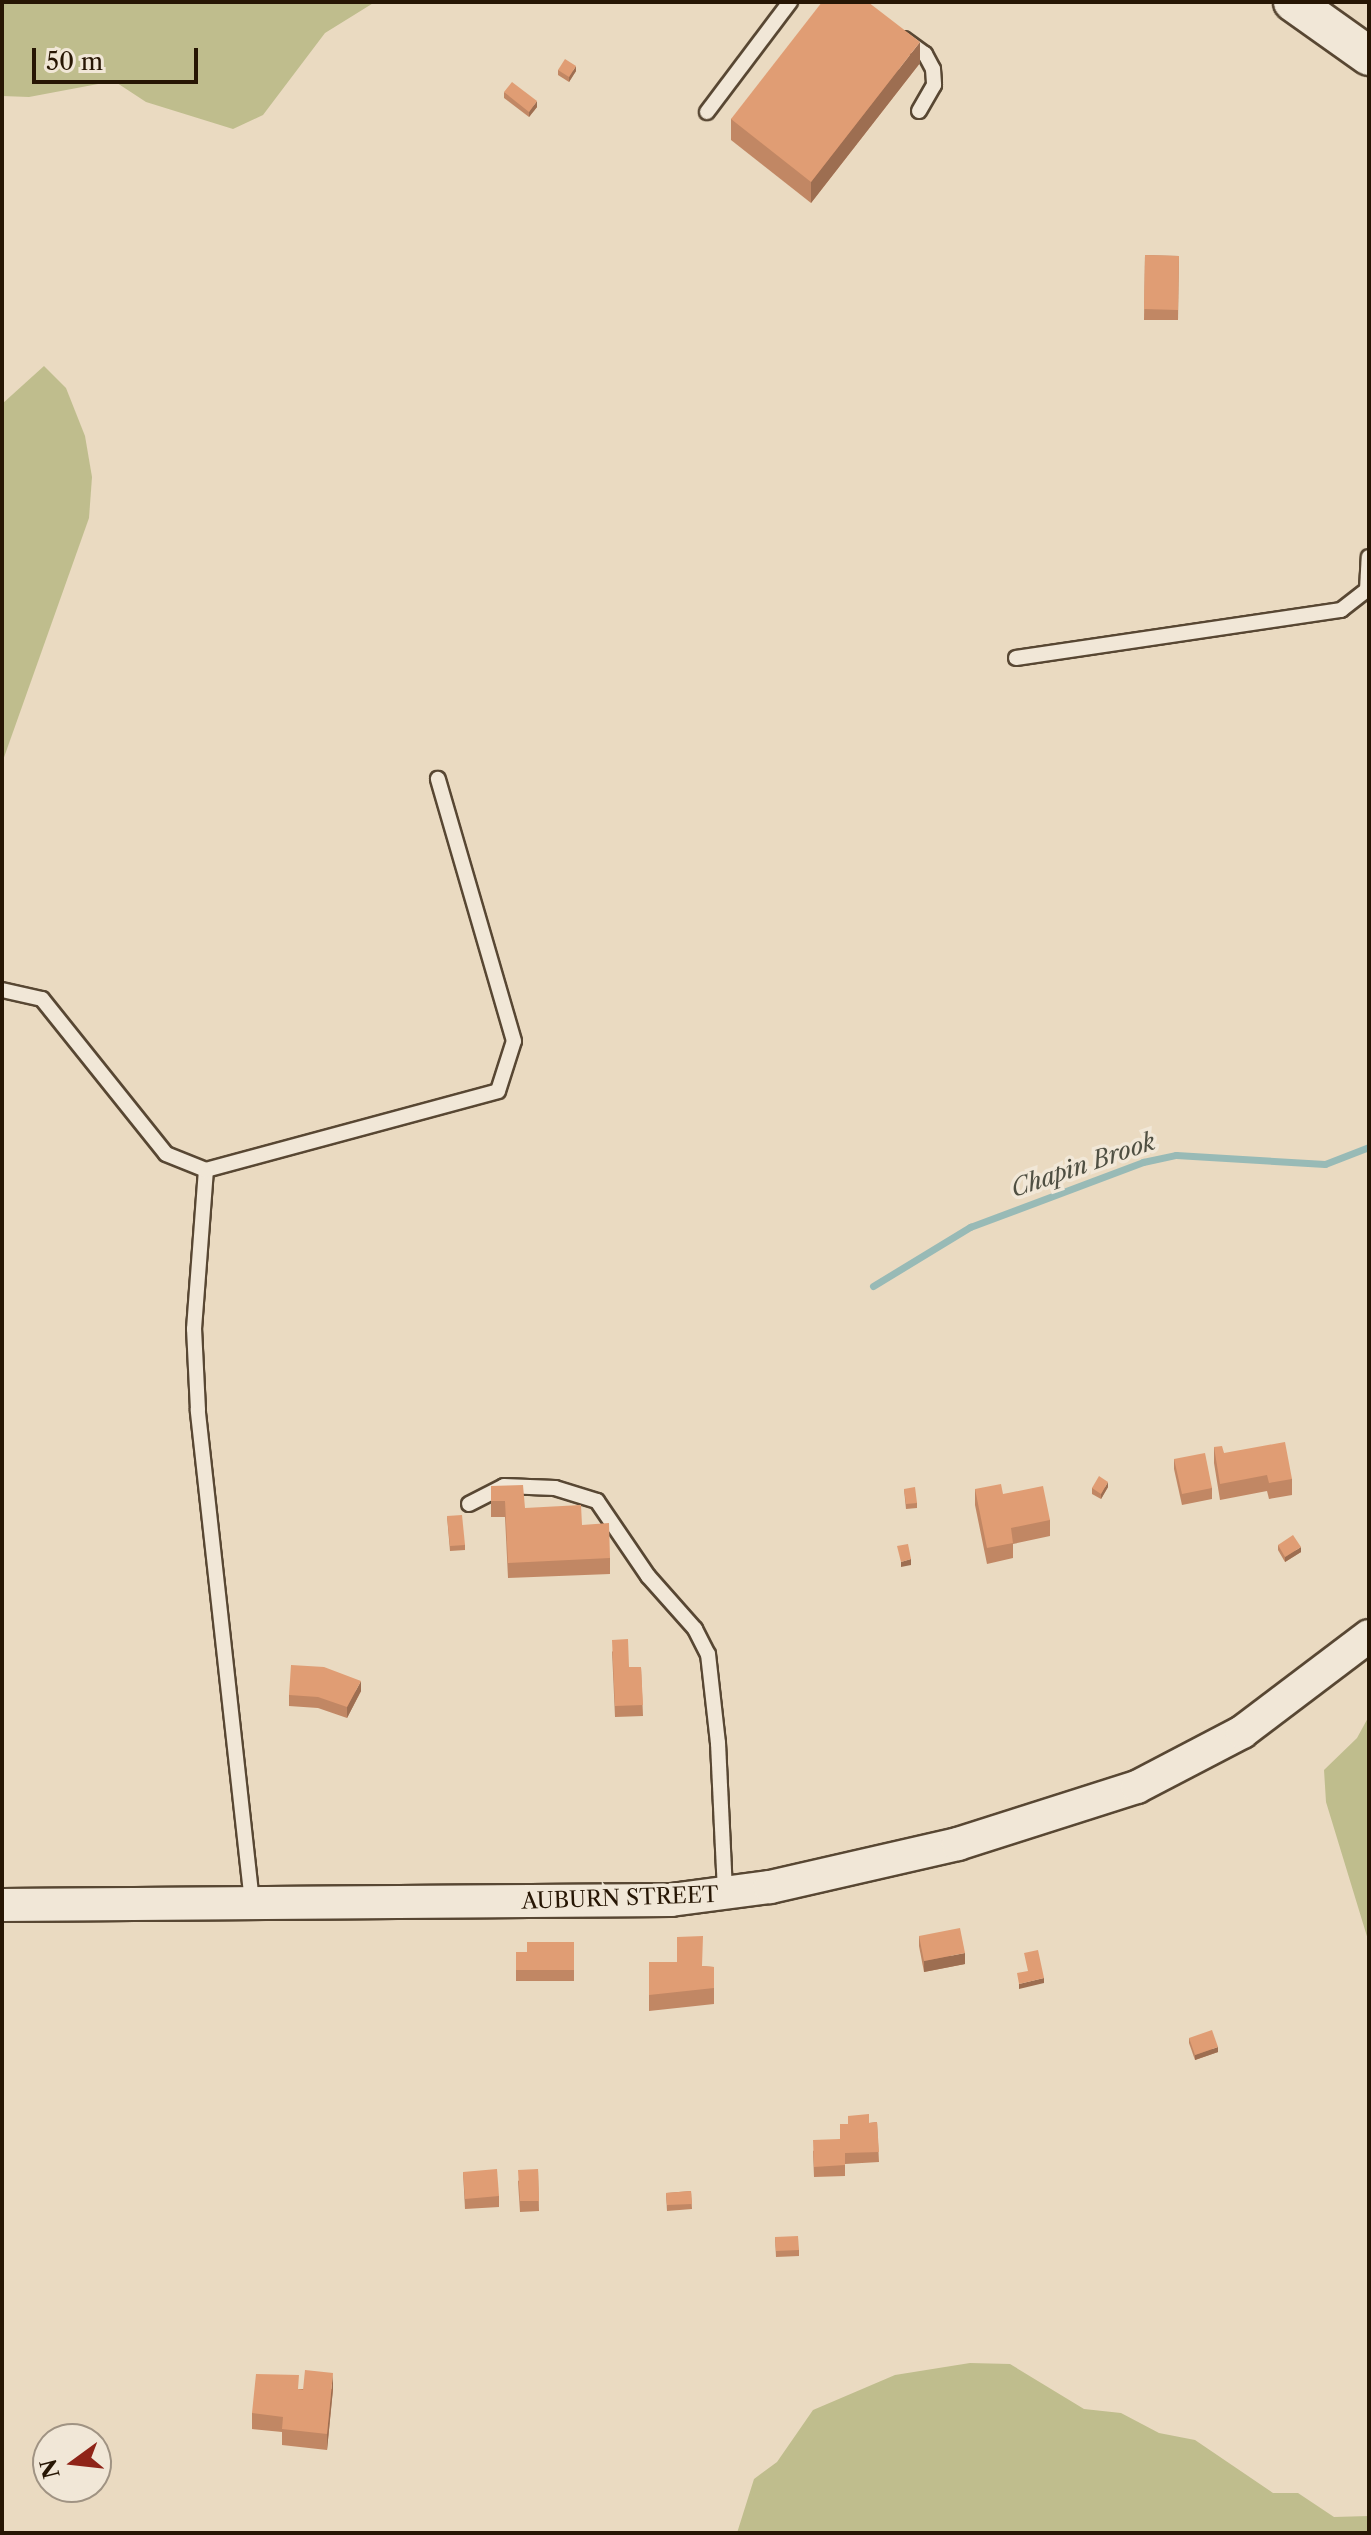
<!DOCTYPE html>
<html>
<head>
<meta charset="utf-8">
<style>
  body { margin:0 }
  #map { position:relative; width:1371px; height:2535px; overflow:hidden; background:#eadac1; font-family:"Libre Caslon Text",serif }
  div>[style] { position:absolute }
  .green>* { inset:0; background:#bfbd8d }
  .stream>* { height:7px; margin:-3.5px; padding:0 3.5px; transform-origin:3.5px; border-radius:3.5px; background:#98bab6 }
  .roads { filter:drop-shadow(2px 0 #584733) drop-shadow(-2px 0 #584733) drop-shadow(0 2px #584733) drop-shadow(0 -2px #584733) }
  .service>* { height:14px; margin:-7px; padding:0 7px; transform-origin:7px; border-radius:7px; background:#f1e7d7 }
  .tertiary>* { height:32px; margin:-16px; padding:0 16px; transform-origin:16px; border-radius:16px; background:#f1e7d7 }
  .secondary>* { height:38px; margin:-19px; padding:0 19px; transform-origin:19px; border-radius:19px; background:#f1e7d7 }
  .wall>* { inset:0; background:#c18764 }
  .shaded-wall>* { inset:0; background:#9d6e51 }
  .building>* { inset:0; background:#e09d74 }
  span { translate:-50% -50%; white-space:nowrap; text-align:center; line-height:1.15; -webkit-text-stroke:7px #f1e7d7; paint-order:stroke }
  .street-label { font-size:22px; color:#271604 }
  .water-label { font-size:24px; color:#4f4f42; font-style:italic }
  .frame { position:absolute; inset:0; border:4px solid #271604; pointer-events:none }
  .north { position:absolute; left:32px; top:2423px; width:80px; height:80px; box-sizing:border-box; background:#f1e7d7; border:2px solid #a09383; border-radius:50%; rotate:255deg; font-size:22px; font-weight:700; line-height:32px; text-align:center; color:#271604 }
  .north::after { content:''; display:block; margin:auto; width:28px; height:36px; background:#8f2418; clip-path:polygon(50% 0,100% 100%,50% 72%,0 100%) }
  .scale { position:absolute; left:32px; top:48px; width:166px; height:36px; box-sizing:border-box; border:4px solid #271604; border-top:0; padding-left:10px; font-size:24px; line-height:28px; white-space:nowrap; color:#271604; -webkit-text-stroke:6px #f1e7d7; paint-order:stroke }
</style>
</head>
<body>
<div id="map">
  <div class="green">
    <div style="clip-path:polygon(2px 2px,375px 2px,325px 33px,263px 115px,233px 129px,146px 102px,114px 81px,29px 97px,2px 96px)"></div>
    <div style="clip-path:polygon(44px 366px,66px 388px,85px 436px,92px 477px,89px 518px,2px 763px,2px 404px)"></div>
    <div style="clip-path:polygon(1369px 1716px,1369px 1943px,1326px 1802px,1324px 1770px,1357px 1738px)"></div>
    <div style="clip-path:polygon(970px 2363px,1010px 2364px,1084px 2409px,1121px 2413px,1159px 2433px,1195px 2440px,1273px 2493px,1298px 2493px,1334px 2517px,1369px 2516px,1369px 2533px,737px 2533px,754px 2479px,777px 2462px,813px 2410px,895px 2375px)"></div>
  </div>
  <div class="stream">
    <div style="left:873px;top:1286px;width:114px;rotate:-31.3deg"></div>
    <div style="left:970px;top:1227px;width:185px;rotate:-20.6deg"></div>
    <div style="left:1143px;top:1162px;width:34px;rotate:-12deg"></div>
    <div style="left:1176px;top:1155px;width:149px;rotate:3.5deg"></div>
    <div style="left:1325px;top:1164px;width:47px;rotate:-21.1deg"></div>
  </div>
  <div class="roads">
    <div class="service">
      <div style="left:904px;top:39px;width:26px;rotate:36deg"></div>
      <div style="left:925px;top:54px;width:17px;rotate:62deg"></div>
      <div style="left:933px;top:69px;width:16px;rotate:86deg"></div>
      <div style="left:934px;top:85px;width:30px;rotate:120deg"></div>
      <div style="left:707px;top:112px;width:138px;rotate:-53deg"></div>
      <div style="left:1016px;top:658px;width:329px;rotate:-8.4deg"></div>
      <div style="left:1341px;top:610px;width:33px;rotate:-38deg"></div>
      <div style="left:1367px;top:590px;width:33px;rotate:-87deg"></div>
      <div style="left:2px;top:990px;width:41px;rotate:12.7deg"></div>
      <div style="left:42px;top:999px;width:198px;rotate:51.3deg"></div>
      <div style="left:166px;top:1154px;width:43px;rotate:21.8deg"></div>
      <div style="left:469px;top:1504px;width:39px;rotate:-27deg"></div>
      <div style="left:504px;top:1486px;width:51px;rotate:2.2deg"></div>
      <div style="left:555px;top:1488px;width:44px;rotate:17.2deg"></div>
      <div style="left:597px;top:1501px;width:91px;rotate:55.8deg"></div>
      <div style="left:648px;top:1576px;width:71px;rotate:48.4deg"></div>
      <div style="left:695px;top:1629px;width:28px;rotate:63deg"></div>
      <div style="left:708px;top:1654px;width:90px;rotate:83.6deg"></div>
      <div style="left:718px;top:1743px;width:150px;rotate:87.3deg"></div>
      <div style="left:252px;top:1902px;width:495px;rotate:-96.3deg"></div>
      <div style="left:198px;top:1410px;width:81px;rotate:-92.8deg"></div>
      <div style="left:194px;top:1329px;width:159px;rotate:-85.7deg"></div>
      <div style="left:206px;top:1170px;width:302px;rotate:-15.1deg"></div>
      <div style="left:498px;top:1091px;width:52px;rotate:-72.3deg"></div>
      <div style="left:514px;top:1041px;width:273px;rotate:-106.2deg"></div>
    </div>
    <div class="tertiary">
      <div style="left:2px;top:1905px;width:669px;rotate:-0.43deg"></div>
      <div style="left:671px;top:1900px;width:100px;rotate:-7.5deg"></div>
      <div style="left:770px;top:1887px;width:193px;rotate:-12.9deg"></div>
      <div style="left:958px;top:1844px;width:188px;rotate:-17.7deg"></div>
      <div style="left:1137px;top:1787px;width:119px;rotate:-27.6deg"></div>
      <div style="left:1242px;top:1732px;width:159px;rotate:-37.1deg"></div>
    </div>
    <div class="secondary">
      <div style="left:1293px;top:2px;width:93px;rotate:35.4deg"></div>
    </div>
  </div>
  <div class="wall">
    <div style="clip-path:polygon(920px 63px,811px 203px,731px 140px,731px 119px)"></div>
    <div style="clip-path:polygon(558px 70px,576px 71px,569px 82px,558px 75px)"></div>
    <div style="clip-path:polygon(504px 92px,537px 107px,529px 117px,504px 98px)"></div>
    <div style="clip-path:polygon(1145px 255px,1179px 256px,1178px 320px,1144px 320px)"></div>
    <div style="clip-path:polygon(1214px 1447px,1224px 1453px,1292px 1479px,1292px 1495px,1269px 1499px,1267px 1491px,1220px 1500px,1214px 1463px)"></div>
    <div style="clip-path:polygon(1174px 1459px,1212px 1488px,1212px 1499px,1182px 1505px,1174px 1469px)"></div>
    <div style="clip-path:polygon(491px 1486px,525px 1508px,582px 1525px,610px 1558px,610px 1574px,508px 1578px,505px 1517px,491px 1517px)"></div>
    <div style="clip-path:polygon(1108px 1487px,1101px 1499px,1092px 1494px,1092px 1488px)"></div>
    <div style="clip-path:polygon(904px 1489px,917px 1503px,917px 1508px,906px 1509px)"></div>
    <div style="clip-path:polygon(975px 1489px,1003px 1494px,1050px 1520px,1050px 1536px,1013px 1544px,1013px 1558px,987px 1564px,975px 1505px)"></div>
    <div style="clip-path:polygon(447px 1516px,465px 1545px,465px 1550px,450px 1551px)"></div>
    <div style="clip-path:polygon(1278px 1545px,1301px 1552px,1285px 1562px,1278px 1550px)"></div>
    <div style="clip-path:polygon(612px 1651px,629px 1667px,641px 1667px,643px 1716px,615px 1717px)"></div>
    <div style="clip-path:polygon(361px 1691px,347px 1718px,318px 1708px,289px 1706px,289px 1695px)"></div>
    <div style="clip-path:polygon(919px 1936px,965px 1964px,924px 1972px,919px 1946px)"></div>
    <div style="clip-path:polygon(574px 1942px,574px 1981px,516px 1981px,516px 1952px,527px 1952px)"></div>
    <div style="clip-path:polygon(649px 1962px,714px 1967px,714px 2004px,649px 2011px)"></div>
    <div style="clip-path:polygon(1189px 2038px,1218px 2052px,1195px 2060px,1189px 2043px)"></div>
    <div style="clip-path:polygon(877px 2122px,879px 2162px,845px 2164px,845px 2176px,814px 2177px,813px 2151px,840px 2139px,869px 2123px)"></div>
    <div style="clip-path:polygon(538px 2169px,539px 2211px,520px 2212px,518px 2181px)"></div>
    <div style="clip-path:polygon(463px 2172px,499px 2196px,499px 2207px,465px 2209px)"></div>
    <div style="clip-path:polygon(691px 2191px,692px 2209px,667px 2211px,666px 2193px)"></div>
    <div style="clip-path:polygon(775px 2237px,799px 2250px,799px 2256px,776px 2257px)"></div>
    <div style="clip-path:polygon(299px 2389px,333px 2389px,327px 2450px,282px 2445px,282px 2432px,252px 2429px,252px 2413px)"></div>
  </div>
  <div class="shaded-wall">
    <div style="clip-path:polygon(920px 42px,920px 63px,811px 203px,811px 182px)"></div>
    <div style="clip-path:polygon(576px 66px,576px 71px,569px 82px,569px 77px)"></div>
    <div style="clip-path:polygon(537px 101px,537px 107px,529px 117px,529px 112px)"></div>
    <div style="clip-path:polygon(1108px 1482px,1108px 1487px,1101px 1499px,1101px 1494px)"></div>
    <div style="clip-path:polygon(1301px 1547px,1301px 1552px,1285px 1562px,1285px 1557px)"></div>
    <div style="clip-path:polygon(911px 1559px,911px 1565px,901px 1567px,901px 1562px)"></div>
    <div style="clip-path:polygon(361px 1681px,361px 1691px,347px 1718px,347px 1707px)"></div>
    <div style="clip-path:polygon(965px 1953px,965px 1964px,924px 1972px,924px 1961px)"></div>
    <div style="clip-path:polygon(1044px 1978px,1044px 1983px,1019px 1989px,1019px 1984px)"></div>
    <div style="clip-path:polygon(1218px 2047px,1218px 2052px,1195px 2060px,1195px 2055px)"></div>
    <div style="clip-path:polygon(333px 2373px,333px 2389px,327px 2450px,327px 2434px)"></div>
  </div>
  <div class="building">
    <div style="clip-path:polygon(822px 2px,868px 2px,920px 42px,811px 182px,731px 119px)"></div>
    <div style="clip-path:polygon(565px 59px,576px 66px,569px 77px,558px 70px)"></div>
    <div style="clip-path:polygon(512px 82px,537px 101px,529px 112px,504px 92px)"></div>
    <div style="clip-path:polygon(1145px 255px,1179px 256px,1178px 310px,1144px 309px)"></div>
    <div style="clip-path:polygon(1285px 1442px,1292px 1479px,1269px 1483px,1267px 1475px,1220px 1484px,1214px 1447px,1222px 1446px,1224px 1453px)"></div>
    <div style="clip-path:polygon(1205px 1453px,1212px 1488px,1182px 1494px,1174px 1459px)"></div>
    <div style="clip-path:polygon(1099px 1476px,1108px 1482px,1101px 1494px,1092px 1488px)"></div>
    <div style="clip-path:polygon(1001px 1484px,1003px 1494px,1043px 1486px,1050px 1520px,1011px 1528px,1013px 1543px,987px 1548px,975px 1489px)"></div>
    <div style="clip-path:polygon(523px 1485px,525px 1508px,581px 1505px,582px 1525px,609px 1523px,610px 1558px,508px 1563px,505px 1501px,491px 1501px,491px 1486px)"></div>
    <div style="clip-path:polygon(915px 1487px,917px 1503px,906px 1504px,904px 1489px)"></div>
    <div style="clip-path:polygon(462px 1515px,465px 1545px,450px 1546px,447px 1516px)"></div>
    <div style="clip-path:polygon(1293px 1535px,1301px 1547px,1285px 1557px,1278px 1545px)"></div>
    <div style="clip-path:polygon(908px 1544px,911px 1559px,901px 1562px,897px 1546px)"></div>
    <div style="clip-path:polygon(628px 1639px,629px 1667px,641px 1667px,643px 1705px,615px 1706px,612px 1640px)"></div>
    <div style="clip-path:polygon(291px 1665px,324px 1667px,361px 1681px,347px 1707px,318px 1697px,289px 1695px)"></div>
    <div style="clip-path:polygon(960px 1928px,965px 1953px,924px 1961px,919px 1936px)"></div>
    <div style="clip-path:polygon(703px 1936px,702px 1966px,714px 1967px,714px 1988px,649px 1995px,649px 1962px,677px 1962px,677px 1937px)"></div>
    <div style="clip-path:polygon(527px 1942px,574px 1942px,574px 1970px,516px 1970px,516px 1952px,527px 1952px)"></div>
    <div style="clip-path:polygon(1038px 1950px,1044px 1978px,1019px 1984px,1017px 1973px,1028px 1971px,1024px 1953px)"></div>
    <div style="clip-path:polygon(1212px 2030px,1218px 2047px,1195px 2055px,1189px 2038px)"></div>
    <div style="clip-path:polygon(869px 2114px,869px 2123px,877px 2122px,879px 2152px,845px 2153px,845px 2165px,814px 2167px,813px 2140px,840px 2139px,840px 2124px,848px 2124px,848px 2116px)"></div>
    <div style="clip-path:polygon(497px 2169px,499px 2196px,465px 2199px,463px 2172px)"></div>
    <div style="clip-path:polygon(538px 2169px,539px 2201px,520px 2201px,518px 2170px)"></div>
    <div style="clip-path:polygon(691px 2191px,692px 2204px,667px 2205px,666px 2193px)"></div>
    <div style="clip-path:polygon(798px 2236px,799px 2250px,776px 2251px,775px 2237px)"></div>
    <div style="clip-path:polygon(305px 2370px,333px 2373px,327px 2434px,282px 2429px,283px 2417px,252px 2413px,256px 2374px,299px 2375px,298px 2389px,303px 2390px)"></div>
  </div>
  <div class="street-label">
    <span style="left:620px;top:1898px;rotate:-2deg">AUBURN STREET</span>
  </div>
  <div class="water-label">
    <span style="left:1083px;top:1165px;rotate:-19deg">Chapin Brook</span>
  </div>
  <div class="frame"></div>
  <div class="north">N</div>
  <div class="scale">50 m</div>
</div>
</body>
</html>
